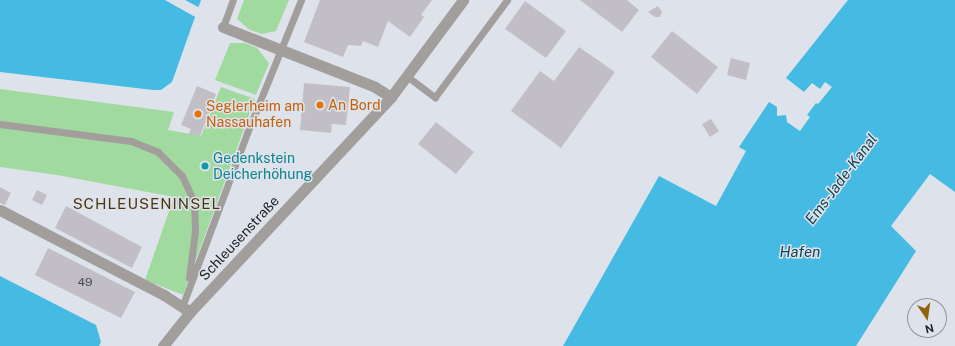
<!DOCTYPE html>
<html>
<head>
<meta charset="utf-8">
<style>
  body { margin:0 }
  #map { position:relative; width:955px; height:346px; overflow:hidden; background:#dee3eb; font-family:"Public Sans",sans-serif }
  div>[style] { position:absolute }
  .green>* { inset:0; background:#a1da9f }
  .water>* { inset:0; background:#45bae3 }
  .pier>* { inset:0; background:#dee3eb }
  .building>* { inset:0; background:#c2bec6 }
  .service>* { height:7px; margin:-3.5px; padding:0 3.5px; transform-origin:3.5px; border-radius:3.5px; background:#a29e9c }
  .minor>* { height:11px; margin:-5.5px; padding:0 5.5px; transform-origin:5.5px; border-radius:5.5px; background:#a29e9c }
  .dots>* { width:11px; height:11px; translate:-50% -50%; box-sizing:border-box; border:2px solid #dee3eb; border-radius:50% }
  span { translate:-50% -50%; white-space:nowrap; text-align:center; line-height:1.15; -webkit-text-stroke:3px #dee3eb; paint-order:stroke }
  .number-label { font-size:12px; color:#494a4e }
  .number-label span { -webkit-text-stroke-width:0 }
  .food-label { font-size:14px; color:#c56008 }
  .left { translate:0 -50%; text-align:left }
  .culture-label { font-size:14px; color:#0d838f }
  .street-label { font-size:14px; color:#212326 }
  .water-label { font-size:15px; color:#114354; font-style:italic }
  .neighbourhood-label { font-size:15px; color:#4b3610; letter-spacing:1px }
  .north { position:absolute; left:907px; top:298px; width:40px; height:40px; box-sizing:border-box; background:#dee3eb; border:1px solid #92969c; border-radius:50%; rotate:167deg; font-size:11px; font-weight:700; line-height:16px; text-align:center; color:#212326 }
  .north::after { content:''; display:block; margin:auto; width:14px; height:18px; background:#8f640a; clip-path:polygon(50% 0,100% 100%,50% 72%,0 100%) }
</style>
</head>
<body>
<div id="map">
  <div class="green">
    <div style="clip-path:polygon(244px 0,289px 0,276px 31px,262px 34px,250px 30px,237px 19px)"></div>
    <div style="clip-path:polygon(230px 43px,245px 43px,257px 48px,269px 63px,256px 95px,215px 80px)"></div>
    <div style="clip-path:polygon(221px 87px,255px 99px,183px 295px,145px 280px,174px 197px,57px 175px,0 167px,0 89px,174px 112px,168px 130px,201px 136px)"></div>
  </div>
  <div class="water">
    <div style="clip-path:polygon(0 0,201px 0,172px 82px,161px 90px,153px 90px,0 72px)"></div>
    <div style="clip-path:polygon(848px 0,955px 0,955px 192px,930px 174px,891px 226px,916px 251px,856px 346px,563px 346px,659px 176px,716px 206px,746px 151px,739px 147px,769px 102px,777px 107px,777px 116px,786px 115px,787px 122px,800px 131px,810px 117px,807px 115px,816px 103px,818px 104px,832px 87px,825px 82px,820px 89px,812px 83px,804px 92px,786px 78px)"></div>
    <div style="clip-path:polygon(0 276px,96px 325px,101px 342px,99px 346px,0 346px)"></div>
  </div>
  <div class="pier">
    <div style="clip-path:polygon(165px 0,185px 0,200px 8px,197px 18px)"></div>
  </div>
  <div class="building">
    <div style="clip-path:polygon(320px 0,432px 0,421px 15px,424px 17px,410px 37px,388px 21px,378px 47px,363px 41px,361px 46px,348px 45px,343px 57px,304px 42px)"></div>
    <div style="clip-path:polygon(580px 0,627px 0,639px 10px,622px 32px)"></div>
    <div style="clip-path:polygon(525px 1px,566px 31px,546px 58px,505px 29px)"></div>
    <div style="clip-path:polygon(658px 6px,662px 12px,660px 17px,655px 17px,648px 12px)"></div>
    <div style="clip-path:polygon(672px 31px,718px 67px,697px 94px,651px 57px)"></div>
    <div style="clip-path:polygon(579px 47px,615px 72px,561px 148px,511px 111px,540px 71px,554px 81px)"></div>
    <div style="clip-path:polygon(731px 58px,750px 63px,746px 80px,727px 75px)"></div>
    <div style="clip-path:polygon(304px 83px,350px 87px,346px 125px,332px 124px,331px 133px,300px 130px)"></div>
    <div style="clip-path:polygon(197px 86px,216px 94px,200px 136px,189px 134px,191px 129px,181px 125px)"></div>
    <div style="clip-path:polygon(711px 119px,719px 131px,710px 137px,702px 124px)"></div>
    <div style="clip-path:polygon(436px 122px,474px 152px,456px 174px,418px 144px)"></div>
    <div style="clip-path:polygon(0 187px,11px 193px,5px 205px,0 203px)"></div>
    <div style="clip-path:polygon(37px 190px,47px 195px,42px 205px,32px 200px)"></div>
    <div style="clip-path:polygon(66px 206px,142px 247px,132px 268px,55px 228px)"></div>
    <div style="clip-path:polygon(48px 248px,135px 292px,121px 318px,35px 275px)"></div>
  </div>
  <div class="service">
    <div style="left:223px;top:27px;width:29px;rotate:-70deg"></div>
    <div style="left:408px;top:77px;width:34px;rotate:37deg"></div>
    <div style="left:435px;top:97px;width:121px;rotate:-53.4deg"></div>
    <div style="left:0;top:124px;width:132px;rotate:7.4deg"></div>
    <div style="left:131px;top:141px;width:29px;rotate:22deg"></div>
    <div style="left:158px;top:152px;width:34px;rotate:45deg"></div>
    <div style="left:182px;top:176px;width:29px;rotate:65deg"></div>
    <div style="left:194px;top:202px;width:29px;rotate:88deg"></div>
    <div style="left:195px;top:231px;width:47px;rotate:97.3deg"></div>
    <div style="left:182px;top:307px;width:186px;rotate:-69.5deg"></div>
    <div style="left:247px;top:133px;width:144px;rotate:-67.9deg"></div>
  </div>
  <div class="minor">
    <div style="left:223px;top:27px;width:163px;rotate:21.5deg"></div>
    <div style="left:375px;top:87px;width:19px;rotate:32deg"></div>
    <div style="left:0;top:210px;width:185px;rotate:27.4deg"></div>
    <div style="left:164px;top:295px;width:31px;rotate:33deg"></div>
    <div style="left:163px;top:346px;width:43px;rotate:-51.5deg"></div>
    <div style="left:190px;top:312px;width:294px;rotate:-46.9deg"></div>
    <div style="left:391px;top:97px;width:121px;rotate:-53.4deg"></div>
  </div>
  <div class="dots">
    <div style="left:320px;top:105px;background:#e8710a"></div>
    <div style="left:198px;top:114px;background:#e8710a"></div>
    <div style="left:205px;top:166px;background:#0f9aa8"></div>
  </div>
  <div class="number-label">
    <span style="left:85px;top:283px">49</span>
  </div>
  <div class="food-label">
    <span class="left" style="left:328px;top:105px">An Bord</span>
    <span class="left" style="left:206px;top:114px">Seglerheim am<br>Nassauhafen</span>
  </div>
  <div class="culture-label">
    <span class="left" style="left:213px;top:166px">Gedenkstein<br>Deicherhöhung</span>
  </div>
  <div class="street-label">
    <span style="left:239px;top:238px;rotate:-47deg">Schleusenstraße</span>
  </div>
  <div class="water-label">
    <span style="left:841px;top:179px;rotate:-53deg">Ems-Jade-Kanal</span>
    <span style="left:800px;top:252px">Hafen</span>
  </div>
  <div class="neighbourhood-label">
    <span style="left:147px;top:204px">SCHLEUSENINSEL</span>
  </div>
  <div class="north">N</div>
</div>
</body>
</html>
